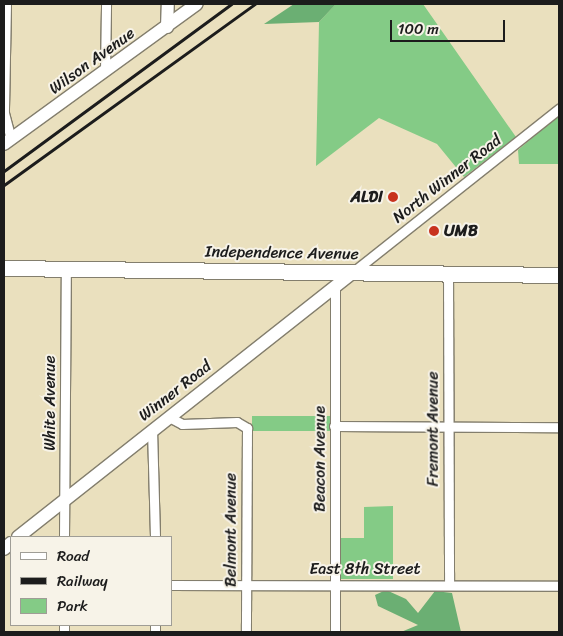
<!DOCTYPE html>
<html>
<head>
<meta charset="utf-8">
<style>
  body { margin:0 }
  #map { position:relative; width:563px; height:636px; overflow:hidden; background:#eae0be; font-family:Sriracha,sans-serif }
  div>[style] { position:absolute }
  .green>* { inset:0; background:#84cb86 }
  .forest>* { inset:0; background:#6baf73 }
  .roads { filter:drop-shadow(1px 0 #837e6d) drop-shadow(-1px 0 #837e6d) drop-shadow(0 1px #837e6d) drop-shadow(0 -1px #837e6d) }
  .street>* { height:9px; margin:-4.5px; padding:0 4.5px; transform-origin:4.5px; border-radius:4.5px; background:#fff }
  .secondary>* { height:12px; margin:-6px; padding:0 6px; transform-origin:6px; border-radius:6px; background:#fff }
  .primary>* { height:15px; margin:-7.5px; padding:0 7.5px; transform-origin:7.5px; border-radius:7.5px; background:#fff }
  .rail>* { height:2.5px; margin:-1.25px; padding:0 1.25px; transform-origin:1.25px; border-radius:1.25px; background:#1c1c1c }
  .dots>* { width:14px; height:14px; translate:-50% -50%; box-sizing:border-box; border:2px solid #f7f3e8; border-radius:50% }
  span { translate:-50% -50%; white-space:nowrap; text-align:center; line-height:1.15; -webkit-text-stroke:4px #f7f3e8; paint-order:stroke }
  .street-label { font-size:16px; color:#1c1c1c }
  .poi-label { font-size:16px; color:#1c1c1c; font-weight:700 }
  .right { translate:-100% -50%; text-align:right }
  .left { translate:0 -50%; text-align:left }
  .frame { position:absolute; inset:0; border:5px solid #1c1c1c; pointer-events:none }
  .legend { position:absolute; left:10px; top:536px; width:162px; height:90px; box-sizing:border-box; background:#f7f3e8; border:1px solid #9f9d96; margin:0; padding:6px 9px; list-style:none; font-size:15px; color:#1c1c1c }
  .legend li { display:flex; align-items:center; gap:10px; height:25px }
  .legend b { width:25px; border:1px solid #9f9d96 }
  .scale { position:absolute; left:390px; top:20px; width:115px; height:22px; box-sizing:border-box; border:2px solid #1c1c1c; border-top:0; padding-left:6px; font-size:15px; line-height:18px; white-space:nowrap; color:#1c1c1c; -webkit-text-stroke:4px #f7f3e8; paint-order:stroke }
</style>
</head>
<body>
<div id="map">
  <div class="green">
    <div style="clip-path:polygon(336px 4px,423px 4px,516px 137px,464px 177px,437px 144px,379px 118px,316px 166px,319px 22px)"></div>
    <div style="clip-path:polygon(559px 115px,559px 164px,519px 164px,518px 150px)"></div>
    <div style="clip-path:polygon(252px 416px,330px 416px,330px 431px,252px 431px)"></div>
    <div style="clip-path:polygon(393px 506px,393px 579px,341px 579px,338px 538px,364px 538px,364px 507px)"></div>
  </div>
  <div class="forest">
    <div style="clip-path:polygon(294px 4px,336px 4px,319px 22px,264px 24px)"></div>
    <div style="clip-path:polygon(386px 590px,406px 599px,418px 613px,435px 591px,452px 593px,461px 632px,401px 632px,418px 625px,378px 606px,375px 595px)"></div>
  </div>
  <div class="roads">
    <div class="street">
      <div style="left:6px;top:4px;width:109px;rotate:91.1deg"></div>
      <div style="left:4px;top:113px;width:27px;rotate:75deg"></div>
      <div style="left:105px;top:71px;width:67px;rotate:-89.1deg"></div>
      <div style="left:353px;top:272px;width:263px;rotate:-38.4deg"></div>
      <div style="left:448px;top:273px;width:311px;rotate:89.8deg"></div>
      <div style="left:335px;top:286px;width:346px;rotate:90deg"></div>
      <div style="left:169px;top:417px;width:15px;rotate:28deg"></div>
      <div style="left:182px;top:424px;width:55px;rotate:-2.1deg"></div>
      <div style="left:237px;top:422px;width:12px;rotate:31deg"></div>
      <div style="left:247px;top:428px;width:204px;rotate:90.3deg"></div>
      <div style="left:334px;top:426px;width:225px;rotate:0.3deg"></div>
      <div style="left:152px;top:429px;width:108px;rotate:88.4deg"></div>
      <div style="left:64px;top:537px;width:268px;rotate:-89.6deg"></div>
      <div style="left:171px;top:585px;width:388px;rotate:0.1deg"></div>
      <div style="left:64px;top:632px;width:7px;rotate:-90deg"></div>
      <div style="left:155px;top:632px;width:7px;rotate:-90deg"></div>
    </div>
    <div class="secondary">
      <div style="left:167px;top:27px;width:23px;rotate:-88deg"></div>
      <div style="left:4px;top:144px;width:238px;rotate:-36deg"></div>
      <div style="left:18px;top:537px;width:427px;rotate:-38.3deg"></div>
      <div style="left:4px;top:549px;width:9px;rotate:-41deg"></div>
    </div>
    <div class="primary">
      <div style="left:4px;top:268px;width:555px;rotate:0.72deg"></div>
    </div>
  </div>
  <div class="rail">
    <div style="left:4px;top:171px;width:282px;rotate:-36.3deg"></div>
    <div style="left:4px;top:185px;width:309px;rotate:-35.8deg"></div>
  </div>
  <div class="dots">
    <div style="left:393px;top:197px;background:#c8321e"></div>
    <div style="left:434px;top:231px;background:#c8321e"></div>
  </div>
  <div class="street-label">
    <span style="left:92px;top:61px;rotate:-36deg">Wilson Avenue</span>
    <span style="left:447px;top:179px;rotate:-38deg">North Winner Road</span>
    <span style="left:282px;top:253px;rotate:1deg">Independence Avenue</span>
    <span style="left:175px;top:391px;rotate:-38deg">Winner Road</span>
    <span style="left:50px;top:403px;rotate:-90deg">White Avenue</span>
    <span style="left:433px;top:429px;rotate:-90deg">Fremont Avenue</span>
    <span style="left:320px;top:459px;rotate:-90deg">Beacon Avenue</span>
    <span style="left:231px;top:530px;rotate:-90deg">Belmont Avenue</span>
    <span style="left:365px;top:569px">East 8th Street</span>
  </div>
  <div class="poi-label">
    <span class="right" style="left:383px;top:197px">ALDI</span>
    <span class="left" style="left:444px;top:231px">UMB</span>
  </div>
  <div class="frame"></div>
  <ul class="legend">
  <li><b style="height:6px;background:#fff"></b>Road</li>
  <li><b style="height:6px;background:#1c1c1c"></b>Railway</li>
  <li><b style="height:14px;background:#84cb86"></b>Park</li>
  </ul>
  <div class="scale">100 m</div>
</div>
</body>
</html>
